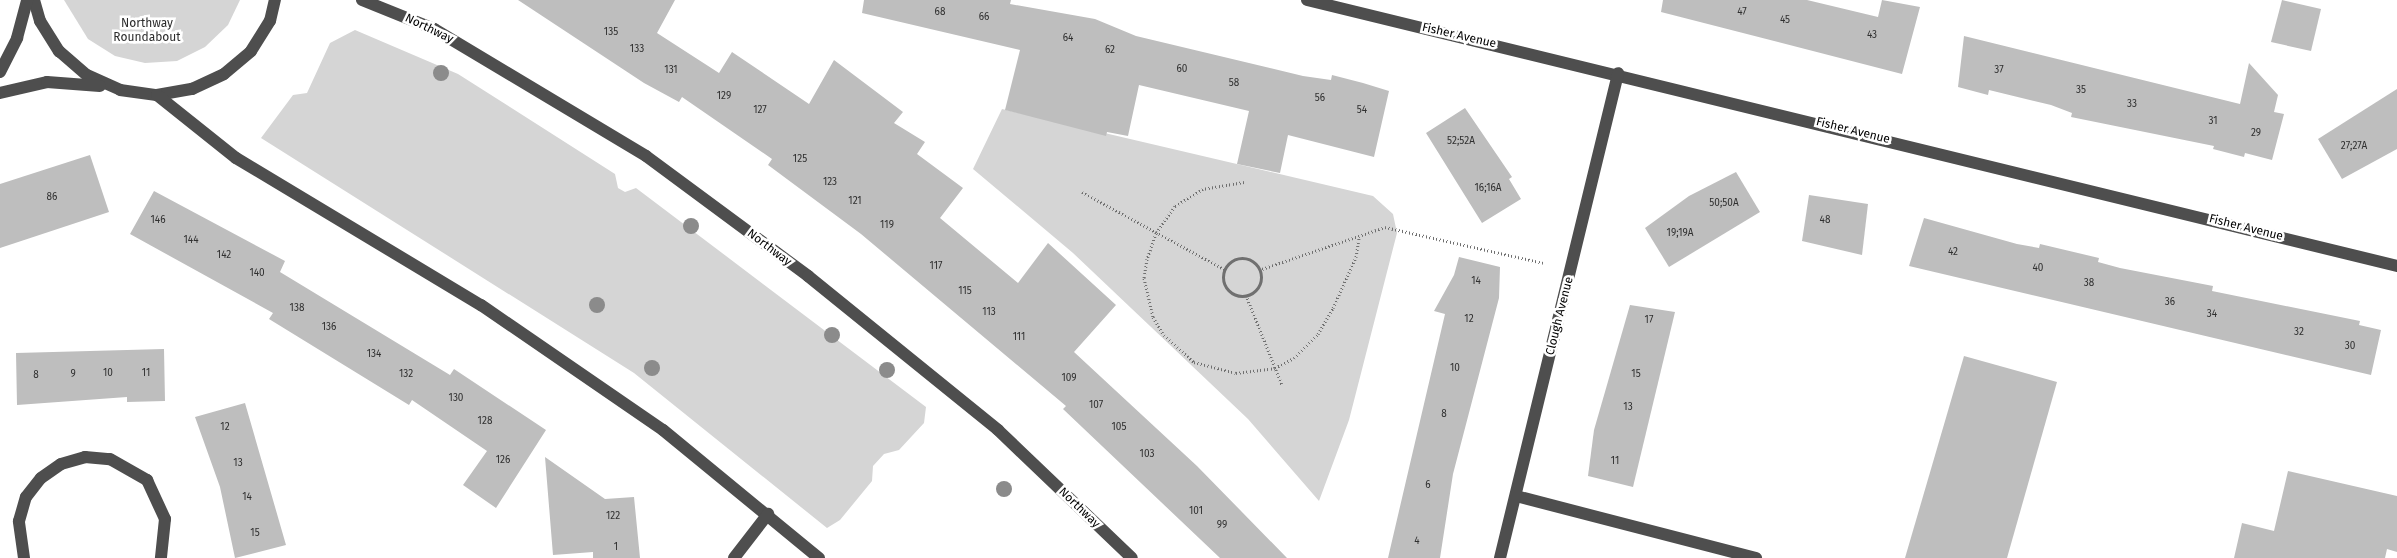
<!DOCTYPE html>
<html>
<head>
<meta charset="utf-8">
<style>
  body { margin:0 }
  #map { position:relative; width:2397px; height:558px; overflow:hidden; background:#fff; font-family:"Fira Sans",sans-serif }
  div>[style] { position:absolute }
  .green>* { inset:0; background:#d5d5d5 }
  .building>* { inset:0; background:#bebebe }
  .path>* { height:3px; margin-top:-1.5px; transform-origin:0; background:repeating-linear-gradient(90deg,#707070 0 1px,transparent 0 3.5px) }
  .path>.ring { margin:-1.5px; padding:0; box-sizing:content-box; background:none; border:3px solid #707070; border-radius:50% }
  .minor>* { height:12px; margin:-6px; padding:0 6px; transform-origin:6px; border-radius:6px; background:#4e4e4e }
  .trees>* { width:16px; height:16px; margin:-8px; border-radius:50%; background:#8b8b8b }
  span { translate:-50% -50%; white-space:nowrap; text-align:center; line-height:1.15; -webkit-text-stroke:5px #fff; paint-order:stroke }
  .number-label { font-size:10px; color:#303030 }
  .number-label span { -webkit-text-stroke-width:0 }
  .park-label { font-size:12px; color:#2c2c2c }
  .street-label { font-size:12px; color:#000 }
</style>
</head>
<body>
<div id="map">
  <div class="green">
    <div style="clip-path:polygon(64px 0,240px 0,228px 25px,205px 47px,177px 61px,145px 63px,115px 56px,88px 39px)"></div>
    <div style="clip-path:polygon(355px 30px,458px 74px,615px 174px,618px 188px,625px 192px,636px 188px,926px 407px,924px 423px,899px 450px,884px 454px,873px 466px,872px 481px,840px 520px,827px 528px,634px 373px,261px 138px,293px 95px,307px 93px,330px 43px)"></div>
    <div style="clip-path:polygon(1002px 109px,1373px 196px,1393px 214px,1397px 233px,1349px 420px,1319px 501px,1248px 419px,1073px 253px,973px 169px)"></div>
  </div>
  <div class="building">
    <div style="clip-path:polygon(518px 0,675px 0,657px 33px,719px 73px,732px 52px,809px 104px,834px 60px,903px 112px,894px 123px,925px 142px,917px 154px,963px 188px,940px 218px,1018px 283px,1048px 243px,1116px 305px,1074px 352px,1197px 466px,1287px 558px,1220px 558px,1063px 409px,1066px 406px,861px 234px,768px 165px,772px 159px,682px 97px,679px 102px,644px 83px)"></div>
    <div style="clip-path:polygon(864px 0,1011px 0,1010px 4px,1095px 19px,1136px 36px,1303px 76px,1331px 80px,1332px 75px,1363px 83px,1389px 91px,1374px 157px,1288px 135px,1280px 173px,1237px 164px,1249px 111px,1139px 85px,1128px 136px,1107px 132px,1106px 136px,1005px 110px,1020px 50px,862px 13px)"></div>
    <div style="clip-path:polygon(1663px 0,1807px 0,1878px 17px,1882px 0,1920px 7px,1902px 74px,1661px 12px)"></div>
    <div style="clip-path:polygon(2282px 0,2321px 9px,2311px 51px,2271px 42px)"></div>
    <div style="clip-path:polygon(1964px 36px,2240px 104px,2249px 63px,2278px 95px,2274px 112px,2284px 114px,2272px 160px,2245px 153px,2244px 157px,2213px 149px,2214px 146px,2071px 117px,2072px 113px,2051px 105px,1989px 90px,1988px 95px,1958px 87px)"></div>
    <div style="clip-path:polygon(2397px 89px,2397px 149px,2342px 179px,2318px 139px)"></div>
    <div style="clip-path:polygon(1465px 108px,1512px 177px,1509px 179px,1521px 199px,1482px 223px,1426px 133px)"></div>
    <div style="clip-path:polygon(90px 155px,109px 212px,0 248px,0 184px)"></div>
    <div style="clip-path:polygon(1736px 172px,1760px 212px,1669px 267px,1645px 228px,1689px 196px)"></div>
    <div style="clip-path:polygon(154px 191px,285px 261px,280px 272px,450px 375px,454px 369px,546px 430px,496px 508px,463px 485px,487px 451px,412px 400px,409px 405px,269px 319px,273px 313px,130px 234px)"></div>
    <div style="clip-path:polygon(1809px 195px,1868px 204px,1862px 255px,1802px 241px)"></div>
    <div style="clip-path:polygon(1924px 218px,2017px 244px,2039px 248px,2040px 244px,2099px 258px,2098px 262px,2120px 268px,2213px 286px,2212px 291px,2360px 321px,2359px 325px,2381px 330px,2371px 375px,1909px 266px)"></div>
    <div style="clip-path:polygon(1459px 257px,1500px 267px,1499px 298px,1453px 474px,1440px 558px,1388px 558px,1445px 314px,1434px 311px,1454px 275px)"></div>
    <div style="clip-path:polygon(1630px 305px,1675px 312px,1633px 487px,1588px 476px,1594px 430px)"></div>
    <div style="clip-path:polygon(164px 349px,165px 401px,127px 402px,127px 397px,17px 405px,16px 353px)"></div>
    <div style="clip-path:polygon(1964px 356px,2057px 382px,2007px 558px,1905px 558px)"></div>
    <div style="clip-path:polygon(245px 403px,286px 545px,235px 558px,220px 487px,195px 417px)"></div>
    <div style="clip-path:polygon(545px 457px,605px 499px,634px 497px,640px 558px,593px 558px,593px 552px,553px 555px)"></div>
    <div style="clip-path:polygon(2288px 471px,2397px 496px,2397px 552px,2387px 549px,2385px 558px,2234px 558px,2242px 523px,2274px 531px)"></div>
  </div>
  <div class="path">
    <div style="left:1244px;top:182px;width:42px;rotate:170.3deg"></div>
    <div style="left:1203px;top:189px;width:33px;rotate:149deg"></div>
    <div style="left:1175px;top:206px;width:33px;rotate:125deg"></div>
    <div style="left:1156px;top:233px;width:28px;rotate:109deg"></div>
    <div style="left:1147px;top:259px;width:19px;rotate:99deg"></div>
    <div style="left:1144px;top:278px;width:40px;rotate:77deg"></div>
    <div style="left:1153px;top:317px;width:21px;rotate:59deg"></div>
    <div style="left:1164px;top:335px;width:40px;rotate:42deg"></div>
    <div style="left:1194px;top:362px;width:43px;rotate:14.7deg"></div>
    <div style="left:1236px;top:373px;width:39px;rotate:-7deg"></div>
    <div style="left:1275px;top:368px;width:21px;rotate:-28deg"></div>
    <div style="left:1294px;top:358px;width:34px;rotate:-45deg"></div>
    <div style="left:1318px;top:334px;width:30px;rotate:-60deg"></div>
    <div style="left:1333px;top:308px;width:56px;rotate:-65.7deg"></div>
    <div style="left:1356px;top:257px;width:20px;rotate:-81deg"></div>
    <div style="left:1082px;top:192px;width:162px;rotate:28.5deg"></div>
    <div class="ring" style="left:1223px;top:258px;width:35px;height:35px"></div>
    <div style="left:1259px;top:270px;width:133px;rotate:-18.8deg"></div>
    <div style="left:1385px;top:227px;width:162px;rotate:12.8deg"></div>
    <div style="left:1246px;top:295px;width:97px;rotate:68.2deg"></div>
  </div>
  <div class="minor">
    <div style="left:34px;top:0;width:22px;rotate:74deg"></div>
    <div style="left:40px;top:21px;width:36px;rotate:58deg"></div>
    <div style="left:59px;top:51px;width:37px;rotate:41deg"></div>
    <div style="left:87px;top:75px;width:36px;rotate:24deg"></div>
    <div style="left:120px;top:90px;width:37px;rotate:8deg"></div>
    <div style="left:157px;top:95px;width:36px;rotate:-10deg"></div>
    <div style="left:192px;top:89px;width:35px;rotate:-25deg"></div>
    <div style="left:224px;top:74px;width:35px;rotate:-40deg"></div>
    <div style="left:251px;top:51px;width:36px;rotate:-58deg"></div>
    <div style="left:270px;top:21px;width:22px;rotate:-77deg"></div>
    <div style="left:362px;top:0;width:78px;rotate:21.9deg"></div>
    <div style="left:434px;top:29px;width:247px;rotate:30.9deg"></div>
    <div style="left:646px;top:156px;width:202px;rotate:36.5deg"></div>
    <div style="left:808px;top:276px;width:245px;rotate:39deg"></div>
    <div style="left:998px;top:430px;width:185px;rotate:43.7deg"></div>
    <div style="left:1307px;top:0;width:1122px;rotate:13.71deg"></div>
    <div style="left:0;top:72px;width:38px;rotate:-63deg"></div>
    <div style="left:17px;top:38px;width:39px;rotate:-75deg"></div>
    <div style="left:0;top:93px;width:48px;rotate:-13.2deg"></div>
    <div style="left:47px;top:82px;width:53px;rotate:4.3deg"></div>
    <div style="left:157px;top:95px;width:101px;rotate:38.6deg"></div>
    <div style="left:236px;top:158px;width:286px;rotate:31deg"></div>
    <div style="left:481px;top:305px;width:221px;rotate:34.5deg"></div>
    <div style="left:663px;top:430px;width:202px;rotate:39.4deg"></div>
    <div style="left:1516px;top:496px;width:248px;rotate:14.5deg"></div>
    <div style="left:24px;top:558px;width:37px;rotate:-98deg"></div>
    <div style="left:19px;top:521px;width:25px;rotate:-74deg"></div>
    <div style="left:26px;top:497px;width:24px;rotate:-52deg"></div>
    <div style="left:41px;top:478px;width:24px;rotate:-35deg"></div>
    <div style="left:61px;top:464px;width:25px;rotate:-16deg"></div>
    <div style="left:85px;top:457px;width:25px;rotate:5deg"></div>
    <div style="left:110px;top:459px;width:43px;rotate:29.6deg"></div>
    <div style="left:147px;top:480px;width:43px;rotate:65.2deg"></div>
    <div style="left:165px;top:519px;width:39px;rotate:96deg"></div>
    <div style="left:734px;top:558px;width:56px;rotate:-52.3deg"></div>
    <div style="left:1500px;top:558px;width:499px;rotate:-76.3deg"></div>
  </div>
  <div class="trees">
    <div style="left:441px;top:73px"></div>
    <div style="left:691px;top:226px"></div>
    <div style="left:597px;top:305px"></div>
    <div style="left:832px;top:335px"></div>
    <div style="left:652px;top:368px"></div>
    <div style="left:887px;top:370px"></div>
    <div style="left:1004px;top:489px"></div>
  </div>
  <div class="number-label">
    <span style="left:940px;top:13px">68</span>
    <span style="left:1742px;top:13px">47</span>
    <span style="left:984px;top:18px">66</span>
    <span style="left:1785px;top:21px">45</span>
    <span style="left:611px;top:33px">135</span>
    <span style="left:1872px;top:36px">43</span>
    <span style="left:1068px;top:39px">64</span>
    <span style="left:637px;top:50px">133</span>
    <span style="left:1110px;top:51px">62</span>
    <span style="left:1182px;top:70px">60</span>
    <span style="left:671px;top:71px">131</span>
    <span style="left:1999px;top:71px">37</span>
    <span style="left:1234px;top:84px">58</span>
    <span style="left:2081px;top:91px">35</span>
    <span style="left:724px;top:97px">129</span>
    <span style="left:1320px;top:99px">56</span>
    <span style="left:2132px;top:105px">33</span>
    <span style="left:760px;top:111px">127</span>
    <span style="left:1362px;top:111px">54</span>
    <span style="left:2213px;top:122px">31</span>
    <span style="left:2256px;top:134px">29</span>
    <span style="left:1461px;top:142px">52;52A</span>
    <span style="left:2354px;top:147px">27;27A</span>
    <span style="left:800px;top:160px">125</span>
    <span style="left:830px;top:183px">123</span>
    <span style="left:1488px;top:189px">16;16A</span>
    <span style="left:52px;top:198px">86</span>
    <span style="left:855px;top:202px">121</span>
    <span style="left:1724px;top:204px">50;50A</span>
    <span style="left:158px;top:221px">146</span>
    <span style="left:1825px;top:221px">48</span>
    <span style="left:887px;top:226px">119</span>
    <span style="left:1680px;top:234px">19;19A</span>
    <span style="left:191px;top:241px">144</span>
    <span style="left:1953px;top:253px">42</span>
    <span style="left:224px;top:256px">142</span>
    <span style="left:936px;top:267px">117</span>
    <span style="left:2038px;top:269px">40</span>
    <span style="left:257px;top:274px">140</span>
    <span style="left:1476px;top:282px">14</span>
    <span style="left:2089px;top:284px">38</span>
    <span style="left:965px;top:292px">115</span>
    <span style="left:2170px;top:303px">36</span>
    <span style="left:297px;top:309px">138</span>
    <span style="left:989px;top:313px">113</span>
    <span style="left:2212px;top:315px">34</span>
    <span style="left:1469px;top:320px">12</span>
    <span style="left:1649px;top:321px">17</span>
    <span style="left:329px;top:328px">136</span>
    <span style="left:2299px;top:333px">32</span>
    <span style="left:1019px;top:338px">111</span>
    <span style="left:2350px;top:347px">30</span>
    <span style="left:374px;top:355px">134</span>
    <span style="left:1455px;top:369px">10</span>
    <span style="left:108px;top:374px">10</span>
    <span style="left:146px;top:374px">11</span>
    <span style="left:73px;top:375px">9</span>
    <span style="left:406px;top:375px">132</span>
    <span style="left:1636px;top:375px">15</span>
    <span style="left:36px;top:376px">8</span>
    <span style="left:1069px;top:379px">109</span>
    <span style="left:456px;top:399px">130</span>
    <span style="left:1096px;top:406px">107</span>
    <span style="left:1628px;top:408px">13</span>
    <span style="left:1444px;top:415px">8</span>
    <span style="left:485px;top:422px">128</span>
    <span style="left:225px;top:428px">12</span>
    <span style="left:1119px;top:428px">105</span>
    <span style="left:1147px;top:455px">103</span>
    <span style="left:503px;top:461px">126</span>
    <span style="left:1615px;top:462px">11</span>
    <span style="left:238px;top:464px">13</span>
    <span style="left:1428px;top:486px">6</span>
    <span style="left:247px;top:498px">14</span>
    <span style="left:1196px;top:512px">101</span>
    <span style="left:613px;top:517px">122</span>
    <span style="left:1222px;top:526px">99</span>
    <span style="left:255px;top:534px">15</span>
    <span style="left:1417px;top:542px">4</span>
    <span style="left:616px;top:548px">1</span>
  </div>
  <div class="park-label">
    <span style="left:147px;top:31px">Northway<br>Roundabout</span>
  </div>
  <div class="street-label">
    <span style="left:429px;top:29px;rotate:26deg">Northway</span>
    <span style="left:1459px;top:36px;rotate:13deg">Fisher Avenue</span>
    <span style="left:1853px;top:131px;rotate:14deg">Fisher Avenue</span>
    <span style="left:2246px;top:228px;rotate:14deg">Fisher Avenue</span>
    <span style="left:769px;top:248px;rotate:37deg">Northway</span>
    <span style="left:1560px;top:316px;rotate:-76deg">Clough Avenue</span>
    <span style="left:1079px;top:508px;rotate:44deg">Northway</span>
  </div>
</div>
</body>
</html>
